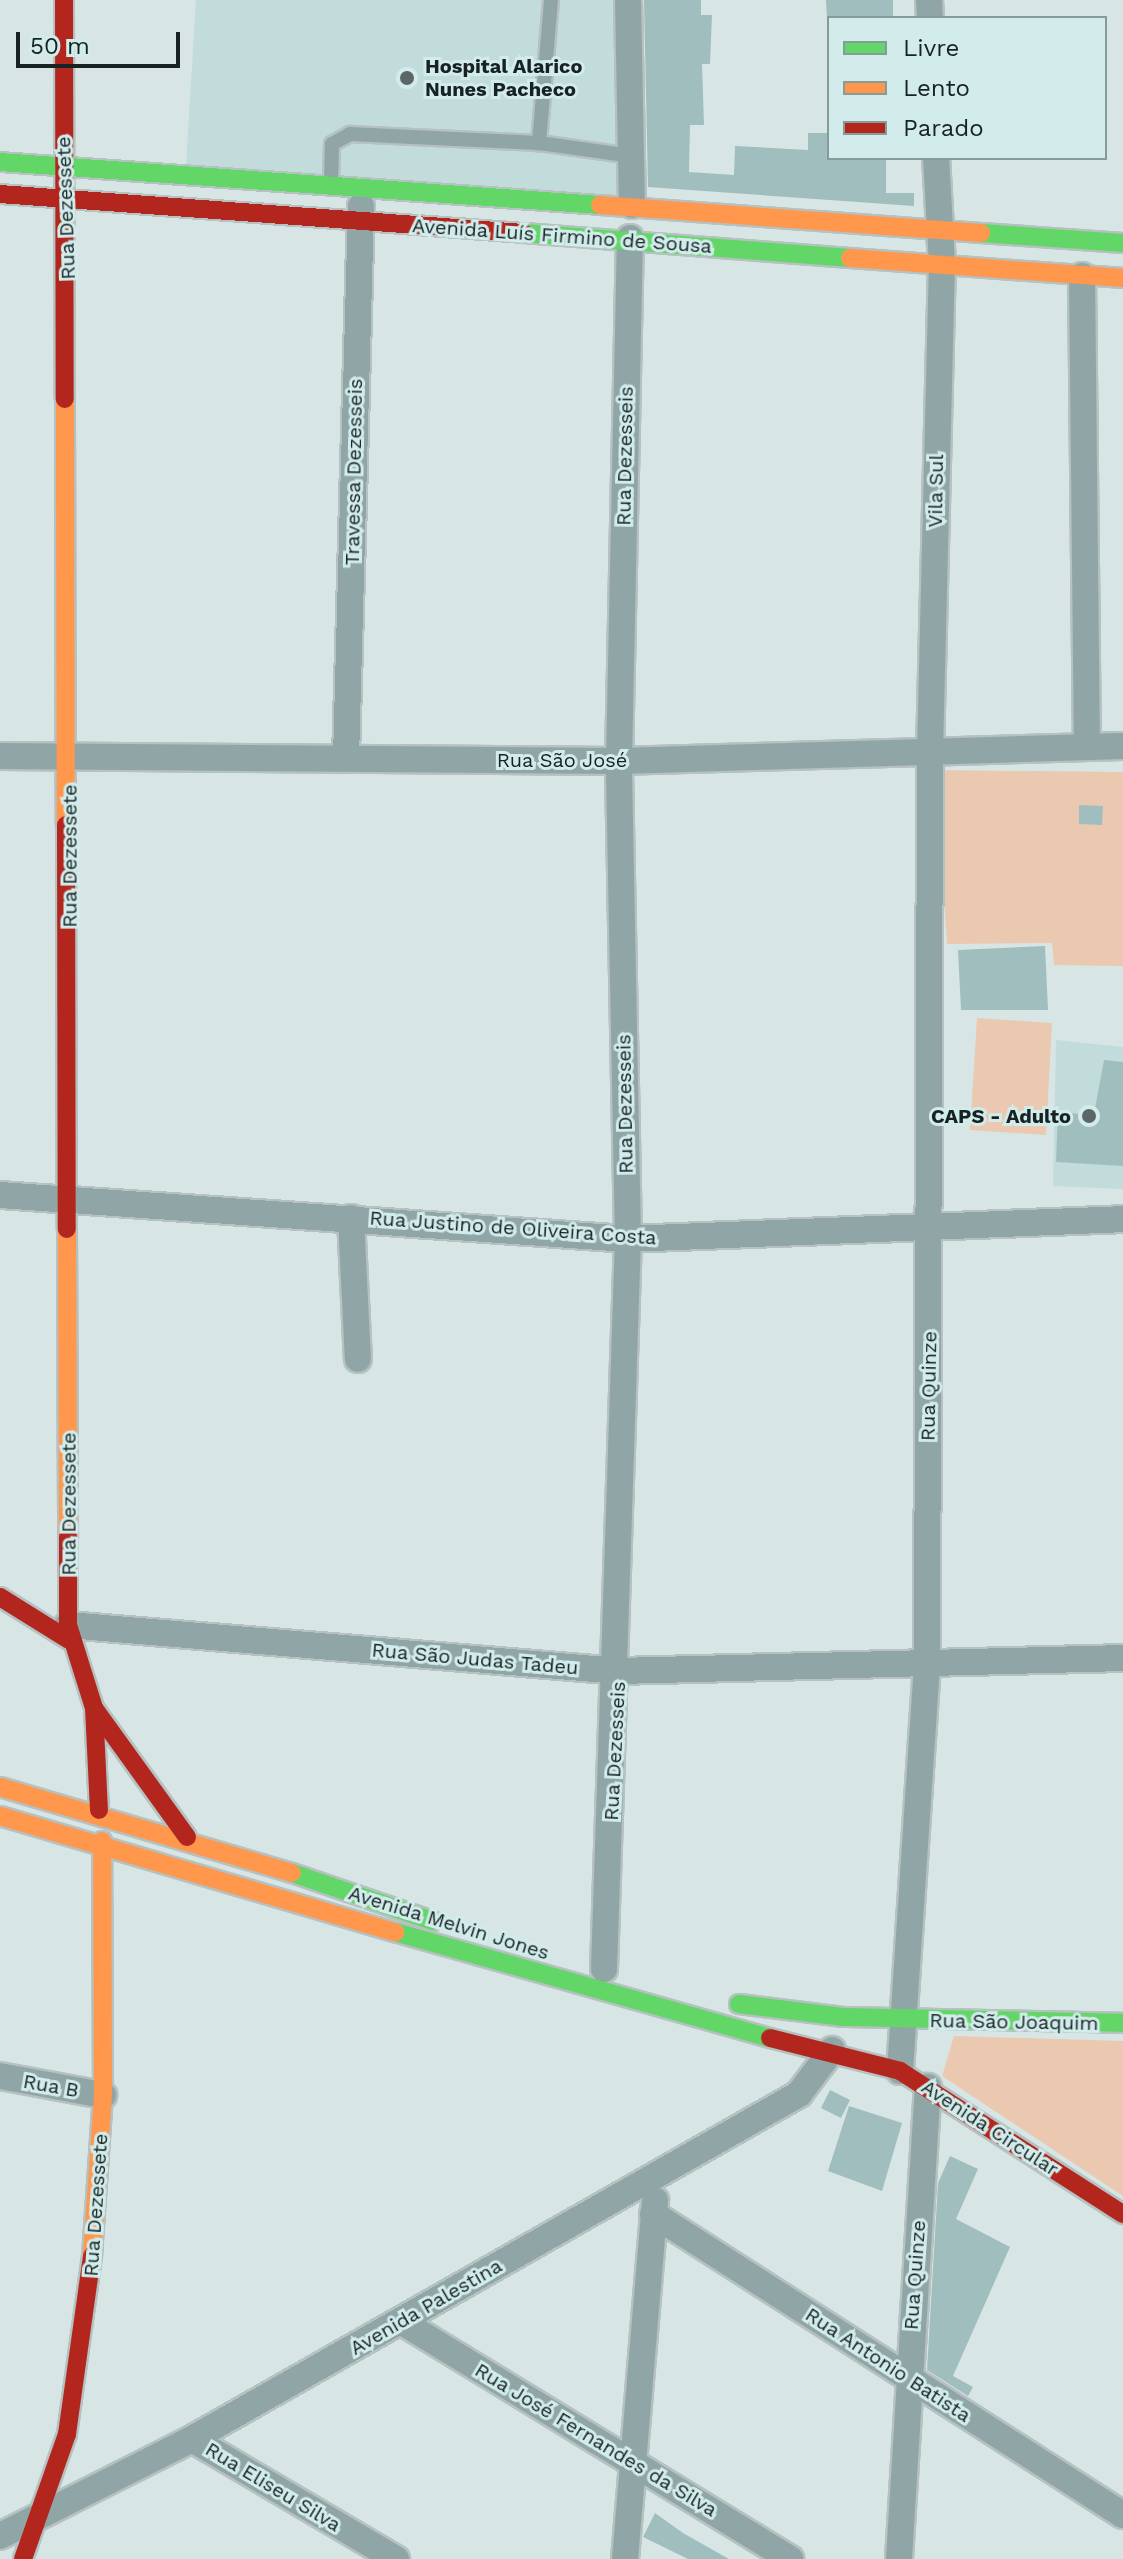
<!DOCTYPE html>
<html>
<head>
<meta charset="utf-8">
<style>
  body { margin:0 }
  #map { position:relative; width:1123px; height:2559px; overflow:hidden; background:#d7e6e5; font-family:"Work Sans",sans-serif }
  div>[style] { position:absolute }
  .built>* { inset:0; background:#c2dbdb }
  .green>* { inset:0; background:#ebc8b0 }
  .building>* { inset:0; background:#a0bebe }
  .roads { filter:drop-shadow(2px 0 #b6c1c1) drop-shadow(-2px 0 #b6c1c1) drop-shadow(0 2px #b6c1c1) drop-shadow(0 -2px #b6c1c1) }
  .lane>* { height:14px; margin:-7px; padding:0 7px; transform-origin:7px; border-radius:7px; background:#90a6a6 }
  .street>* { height:26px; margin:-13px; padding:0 13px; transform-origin:13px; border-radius:13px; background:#90a6a6 }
  .fast>* { height:18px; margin:-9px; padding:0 9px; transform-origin:9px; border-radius:9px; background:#63d668 }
  .slow>* { height:18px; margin:-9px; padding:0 9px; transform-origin:9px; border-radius:9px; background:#ff974d }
  .jam>* { height:18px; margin:-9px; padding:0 9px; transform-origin:9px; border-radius:9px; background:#b3261e }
  .dots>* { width:22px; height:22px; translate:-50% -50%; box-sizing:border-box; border:4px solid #d1eceb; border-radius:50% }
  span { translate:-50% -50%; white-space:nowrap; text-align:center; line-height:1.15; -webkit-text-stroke:6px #d1eceb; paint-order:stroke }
  .poi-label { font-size:20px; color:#182222; font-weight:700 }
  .left { translate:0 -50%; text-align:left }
  .right { translate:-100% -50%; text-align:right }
  .street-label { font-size:20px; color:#182222 }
  .legend { position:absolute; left:827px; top:16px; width:280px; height:144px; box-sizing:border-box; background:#d1eceb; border:2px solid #879b9b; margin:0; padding:10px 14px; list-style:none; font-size:24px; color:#182222 }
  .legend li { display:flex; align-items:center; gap:16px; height:40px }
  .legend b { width:40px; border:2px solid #879b9b }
  .scale { position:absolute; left:16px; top:32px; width:164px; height:36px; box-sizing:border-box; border:4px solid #182222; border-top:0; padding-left:10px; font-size:24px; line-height:28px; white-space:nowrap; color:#182222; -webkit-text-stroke:6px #d1eceb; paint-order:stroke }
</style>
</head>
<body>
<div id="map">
  <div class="built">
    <div style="clip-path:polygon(196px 0,615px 0,631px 203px,186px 165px)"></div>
    <div style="clip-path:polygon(1056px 1040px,1123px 1047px,1123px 1189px,1053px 1186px)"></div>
  </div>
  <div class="green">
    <div style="clip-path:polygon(936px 770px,1123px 772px,1123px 966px,1054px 965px,1052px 943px,947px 944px)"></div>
    <div style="clip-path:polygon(977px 1018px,1052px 1023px,1046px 1135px,970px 1130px)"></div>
    <div style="clip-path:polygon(954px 2036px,1123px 2041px,1123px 2196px,942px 2076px)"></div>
  </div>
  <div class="building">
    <div style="clip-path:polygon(644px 0,701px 0,701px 15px,712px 15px,710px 64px,702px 64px,704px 125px,690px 125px,689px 172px,734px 175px,735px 146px,808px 150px,808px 133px,829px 133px,829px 158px,886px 160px,886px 193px,914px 193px,914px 206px,648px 187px)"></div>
    <div style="clip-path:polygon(826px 0,893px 0,893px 18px,827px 18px)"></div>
    <div style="clip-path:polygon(1079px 805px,1103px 806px,1102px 825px,1079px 824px)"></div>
    <div style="clip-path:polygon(1045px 946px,1048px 1010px,961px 1010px,958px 950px)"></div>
    <div style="clip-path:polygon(1104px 1060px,1123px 1062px,1123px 1166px,1056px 1162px,1058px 1113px,1094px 1114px)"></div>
    <div style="clip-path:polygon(830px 2090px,850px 2100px,841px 2118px,821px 2108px)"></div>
    <div style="clip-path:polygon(849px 2106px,902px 2123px,882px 2191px,828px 2171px)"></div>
    <div style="clip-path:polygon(950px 2156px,978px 2169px,956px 2219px,1010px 2247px,953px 2376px,973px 2387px,968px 2396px,927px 2370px,938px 2183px)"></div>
    <div style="clip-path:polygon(655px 2513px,683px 2533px,729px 2559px,688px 2559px,643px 2537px)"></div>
  </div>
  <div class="roads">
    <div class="lane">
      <div style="left:551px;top:0;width:144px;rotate:94.8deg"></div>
      <div style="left:539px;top:143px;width:93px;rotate:8deg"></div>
      <div style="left:331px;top:184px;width:40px;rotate:-88.6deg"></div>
      <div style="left:332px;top:144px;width:21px;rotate:-29deg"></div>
      <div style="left:350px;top:134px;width:189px;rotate:2.7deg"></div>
    </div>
    <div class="street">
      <div style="left:628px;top:0;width:205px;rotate:88.9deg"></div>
      <div style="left:929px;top:0;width:18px;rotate:87deg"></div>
      <div style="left:1082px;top:276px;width:471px;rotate:89.4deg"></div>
      <div style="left:0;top:756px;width:619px;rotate:0.46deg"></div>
      <div style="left:619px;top:761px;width:504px;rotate:-1.7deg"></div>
      <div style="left:346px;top:758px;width:552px;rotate:-88.44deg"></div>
      <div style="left:0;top:1195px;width:630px;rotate:4.01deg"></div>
      <div style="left:628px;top:1239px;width:495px;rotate:-2.3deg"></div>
      <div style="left:351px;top:1218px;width:141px;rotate:87.2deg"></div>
      <div style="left:68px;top:1625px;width:552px;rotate:4.78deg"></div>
      <div style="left:618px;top:1671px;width:505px;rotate:-1.47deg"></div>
      <div style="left:604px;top:1969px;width:730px;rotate:-88.12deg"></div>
      <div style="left:628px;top:1239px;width:478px;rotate:-91.1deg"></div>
      <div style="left:619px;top:761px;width:523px;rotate:-88.8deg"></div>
      <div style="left:900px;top:2071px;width:405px;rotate:-86.2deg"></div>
      <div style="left:927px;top:1667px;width:915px;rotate:-89.81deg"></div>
      <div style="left:930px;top:752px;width:488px;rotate:-88.6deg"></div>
      <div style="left:942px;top:264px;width:106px;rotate:-93.2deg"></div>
      <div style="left:0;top:2076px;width:105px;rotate:10.5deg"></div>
      <div style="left:653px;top:2214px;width:558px;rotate:32.64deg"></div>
      <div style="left:402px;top:2322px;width:455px;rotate:31.4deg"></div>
      <div style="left:192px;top:2439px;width:237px;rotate:30.5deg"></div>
      <div style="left:0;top:2536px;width:215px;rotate:-26.8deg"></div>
      <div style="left:192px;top:2439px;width:698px;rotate:-29.61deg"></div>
      <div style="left:799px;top:2094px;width:55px;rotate:-53.1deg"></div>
      <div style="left:625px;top:2559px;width:360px;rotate:-85.2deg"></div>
      <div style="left:899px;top:2559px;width:473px;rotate:-86.5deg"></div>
    </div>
    <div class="fast">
      <div style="left:0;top:162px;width:602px;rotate:4.1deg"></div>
      <div style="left:524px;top:233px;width:327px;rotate:4.4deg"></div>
      <div style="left:981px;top:233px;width:142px;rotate:4deg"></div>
      <div style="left:292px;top:1873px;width:149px;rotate:18.8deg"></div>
      <div style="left:395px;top:1932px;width:390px;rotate:15.8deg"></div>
      <div style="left:739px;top:2004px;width:105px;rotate:7.1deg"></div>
      <div style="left:843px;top:2017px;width:280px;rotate:1.2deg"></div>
    </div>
    <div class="slow">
      <div style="left:600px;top:205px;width:382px;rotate:4.2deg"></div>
      <div style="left:850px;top:258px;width:274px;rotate:4.2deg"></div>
      <div style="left:65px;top:399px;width:426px;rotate:89.9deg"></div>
      <div style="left:67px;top:1229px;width:308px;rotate:89.8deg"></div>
      <div style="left:0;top:1787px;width:304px;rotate:16.4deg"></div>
      <div style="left:0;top:1816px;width:412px;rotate:16.4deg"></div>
      <div style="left:92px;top:2256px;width:161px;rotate:-86.1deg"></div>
      <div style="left:103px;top:2095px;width:254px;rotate:-90.2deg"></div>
    </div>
    <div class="jam">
      <div style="left:64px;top:0;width:399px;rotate:89.9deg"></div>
      <div style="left:0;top:194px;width:525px;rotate:4.26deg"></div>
      <div style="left:66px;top:825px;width:404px;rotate:89.9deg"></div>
      <div style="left:68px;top:1537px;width:88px;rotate:90deg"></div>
      <div style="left:68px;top:1625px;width:87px;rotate:72.6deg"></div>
      <div style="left:94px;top:1708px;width:159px;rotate:54.2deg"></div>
      <div style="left:0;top:1597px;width:81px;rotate:31.9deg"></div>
      <div style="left:94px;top:1708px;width:102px;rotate:87.2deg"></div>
      <div style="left:770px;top:2038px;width:134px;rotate:14.2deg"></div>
      <div style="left:900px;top:2071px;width:265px;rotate:32.7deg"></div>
      <div style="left:23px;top:2559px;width:133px;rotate:-70.6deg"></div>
      <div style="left:67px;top:2434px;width:180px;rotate:-82deg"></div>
    </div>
  </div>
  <div class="dots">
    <div style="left:407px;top:78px;background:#5b6766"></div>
    <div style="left:1089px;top:1116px;background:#5b6766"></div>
  </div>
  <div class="poi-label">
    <span class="left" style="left:425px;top:78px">Hospital Alarico<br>Nunes Pacheco</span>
    <span class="right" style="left:1071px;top:1116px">CAPS - Adulto</span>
  </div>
  <div class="street-label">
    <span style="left:66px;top:208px;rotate:-92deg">Rua Dezessete</span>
    <span style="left:562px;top:236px;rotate:4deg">Avenida Luís Firmino de Sousa</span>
    <span style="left:625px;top:456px;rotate:-89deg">Rua Dezesseis</span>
    <span style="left:354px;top:472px;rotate:-89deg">Travessa Dezesseis</span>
    <span style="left:936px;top:491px;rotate:-89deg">Vila Sul</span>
    <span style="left:562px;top:760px">Rua São José</span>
    <span style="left:70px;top:856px;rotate:-90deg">Rua Dezessete</span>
    <span style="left:625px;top:1104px;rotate:-91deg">Rua Dezesseis</span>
    <span style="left:513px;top:1228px;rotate:4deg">Rua Justino de Oliveira Costa</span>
    <span style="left:929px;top:1386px;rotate:-89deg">Rua Quinze</span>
    <span style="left:69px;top:1504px;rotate:-90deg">Rua Dezessete</span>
    <span style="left:475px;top:1659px;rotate:5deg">Rua São Judas Tadeu</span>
    <span style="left:615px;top:1751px;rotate:-87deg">Rua Dezesseis</span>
    <span style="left:449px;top:1923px;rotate:17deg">Avenida Melvin Jones</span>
    <span style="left:1014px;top:2022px;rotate:1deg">Rua São Joaquim</span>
    <span style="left:51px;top:2086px;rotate:10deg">Rua B</span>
    <span style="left:990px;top:2128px;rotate:33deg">Avenida Circular</span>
    <span style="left:96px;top:2205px;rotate:-86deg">Rua Dezessete</span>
    <span style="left:915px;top:2275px;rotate:-86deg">Rua Quinze</span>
    <span style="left:426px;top:2307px;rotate:-30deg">Avenida Palestina</span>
    <span style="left:888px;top:2365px;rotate:33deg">Rua Antonio Batista</span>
    <span style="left:596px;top:2440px;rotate:31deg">Rua José Fernandes da Silva</span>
    <span style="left:273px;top:2487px;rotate:31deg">Rua Eliseu Silva</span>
  </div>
  <ul class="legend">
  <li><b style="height:10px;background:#63d668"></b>Livre</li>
  <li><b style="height:10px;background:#ff974d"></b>Lento</li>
  <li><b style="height:10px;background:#b3261e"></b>Parado</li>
  </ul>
  <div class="scale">50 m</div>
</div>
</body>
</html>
